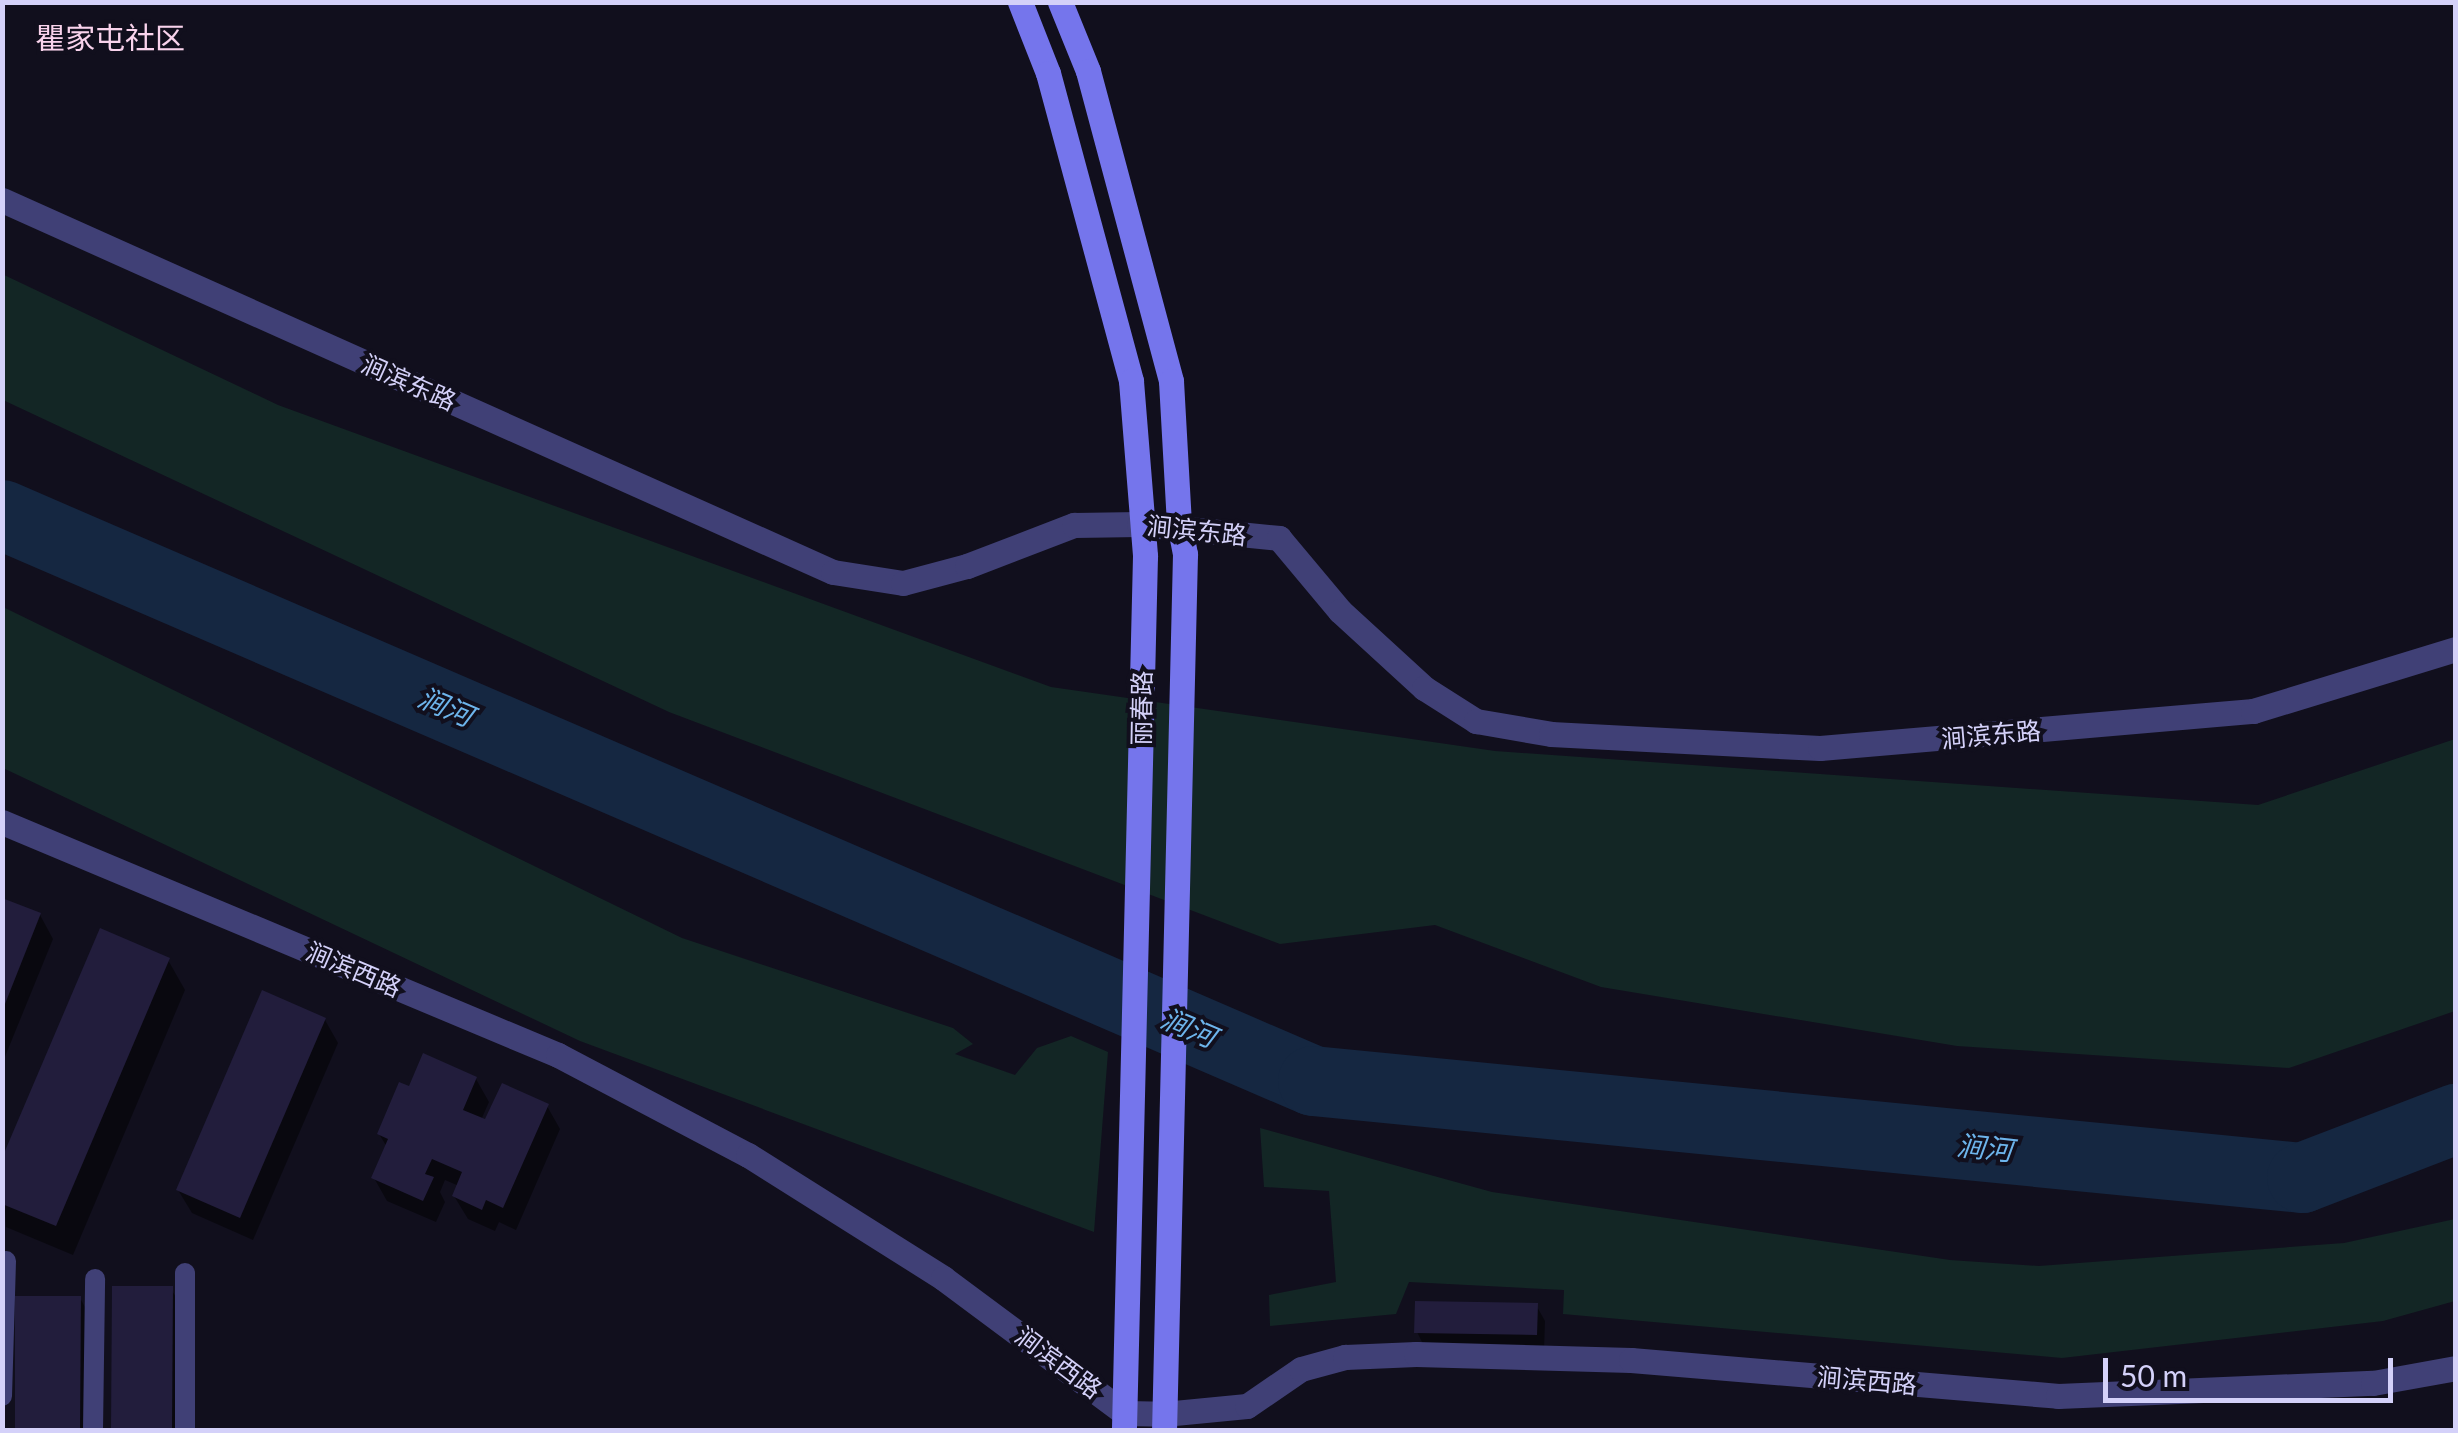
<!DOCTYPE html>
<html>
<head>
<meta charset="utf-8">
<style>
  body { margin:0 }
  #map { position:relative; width:2458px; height:1433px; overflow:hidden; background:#110f1d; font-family:Lato,"Noto Sans SC",sans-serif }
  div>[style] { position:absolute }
  .green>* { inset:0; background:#132625 }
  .shadow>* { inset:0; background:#0007 }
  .river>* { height:70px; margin:-35px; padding:0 35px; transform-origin:35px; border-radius:35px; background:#152741 }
  .building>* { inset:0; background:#221d3c }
  .lane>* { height:20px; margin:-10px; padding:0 10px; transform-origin:10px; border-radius:10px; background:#404076 }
  .street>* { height:25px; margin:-12.5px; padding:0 12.5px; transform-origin:12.5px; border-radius:12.5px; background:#404076 }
  .secondary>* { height:25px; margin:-12.5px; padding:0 12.5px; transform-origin:12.5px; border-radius:12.5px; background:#7575ec }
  span { translate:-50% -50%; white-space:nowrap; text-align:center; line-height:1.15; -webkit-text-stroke:8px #110f1d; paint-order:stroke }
  .street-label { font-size:25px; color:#d4d1f9 }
  .water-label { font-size:28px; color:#6db4eb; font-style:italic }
  .quarter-label { font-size:30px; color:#f9d3ec }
  .frame { position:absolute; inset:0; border:5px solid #d4d1f9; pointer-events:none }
  .scale { position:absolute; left:2103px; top:1358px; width:290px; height:45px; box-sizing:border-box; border:5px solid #d4d1f9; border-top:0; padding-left:12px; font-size:30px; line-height:35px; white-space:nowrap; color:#d4d1f9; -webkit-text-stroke:8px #110f1d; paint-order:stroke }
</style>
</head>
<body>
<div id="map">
  <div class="green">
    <div style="clip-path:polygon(2px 274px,278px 405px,1051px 687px,1495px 751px,2258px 805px,2455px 739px,2455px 1011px,2289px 1068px,1957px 1046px,1601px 987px,1435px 925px,1280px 944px,669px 712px,3px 400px)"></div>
    <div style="clip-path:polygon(3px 607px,682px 938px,953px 1028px,973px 1044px,955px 1054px,1015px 1075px,1037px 1048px,1071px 1036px,1108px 1052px,1094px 1232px,580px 1041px,3px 768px)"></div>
    <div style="clip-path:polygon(1260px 1128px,1492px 1192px,1950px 1260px,2039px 1266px,2344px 1243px,2455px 1219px,2455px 1301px,2383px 1321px,2062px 1358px,1563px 1314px,1564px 1290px,1409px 1282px,1396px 1314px,1270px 1326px,1269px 1295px,1336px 1282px,1329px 1191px,1264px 1187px)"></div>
  </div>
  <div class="shadow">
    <div style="clip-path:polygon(2px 901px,40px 915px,53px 939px,2px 1064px)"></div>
    <div style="clip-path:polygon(168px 960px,185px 990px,73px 1255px,6px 1227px,2px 1165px)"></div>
    <div style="clip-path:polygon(325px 1020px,338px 1043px,253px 1240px,192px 1213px,178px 1190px)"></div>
    <div style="clip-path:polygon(476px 1079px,489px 1102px,481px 1120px,547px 1106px,560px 1129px,516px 1230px,499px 1222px,495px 1231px,468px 1219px,454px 1196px,459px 1186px,445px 1180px,440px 1192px,445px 1202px,436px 1222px,387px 1201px,374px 1178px,387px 1147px,379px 1134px,410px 1089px)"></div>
    <div style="clip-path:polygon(114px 1289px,171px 1289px,189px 1319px,188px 1430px,113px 1430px)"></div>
    <div style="clip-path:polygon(18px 1298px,80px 1298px,97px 1329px,97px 1430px,17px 1430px)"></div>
    <div style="clip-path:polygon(1536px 1305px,1545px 1321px,1544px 1350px,1425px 1348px,1417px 1332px)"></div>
  </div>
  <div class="river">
    <div style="left:2px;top:515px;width:1428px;rotate:23.35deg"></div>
    <div style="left:1313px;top:1081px;width:994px;rotate:5.6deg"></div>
    <div style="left:2302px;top:1178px;width:165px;rotate:-21deg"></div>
  </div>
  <div class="building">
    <div style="clip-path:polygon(2px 898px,41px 913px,3px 1009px,2px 1009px)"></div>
    <div style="clip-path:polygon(100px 928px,170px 958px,56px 1226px,2px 1204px,2px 1158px)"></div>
    <div style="clip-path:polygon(262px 990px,326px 1018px,240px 1218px,176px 1190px)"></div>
    <div style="clip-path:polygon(423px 1053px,477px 1077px,463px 1110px,485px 1119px,502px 1083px,549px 1104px,503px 1208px,486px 1200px,482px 1210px,452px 1196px,462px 1172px,432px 1159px,425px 1174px,434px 1177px,423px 1201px,371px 1178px,388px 1139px,377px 1134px,399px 1082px,409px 1086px)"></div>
    <div style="clip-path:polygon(112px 1286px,173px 1286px,172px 1430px,111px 1430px)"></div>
    <div style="clip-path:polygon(15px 1296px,81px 1296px,80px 1430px,15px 1430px)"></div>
    <div style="clip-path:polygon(1415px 1301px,1538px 1303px,1537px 1335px,1414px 1333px)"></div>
  </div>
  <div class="lane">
    <div style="left:185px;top:1273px;width:157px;rotate:90deg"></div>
    <div style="left:2px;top:1396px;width:135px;rotate:-88.3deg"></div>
    <div style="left:93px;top:1430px;width:151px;rotate:-89.2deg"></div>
  </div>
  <div class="street">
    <div style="left:2px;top:200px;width:910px;rotate:24.12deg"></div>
    <div style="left:833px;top:572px;width:71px;rotate:8.9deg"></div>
    <div style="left:903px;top:583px;width:66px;rotate:-14.9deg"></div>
    <div style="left:967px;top:566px;width:115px;rotate:-21deg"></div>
    <div style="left:1074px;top:525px;width:65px;rotate:-0.9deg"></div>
    <div style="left:1139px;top:524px;width:141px;rotate:5.7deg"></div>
    <div style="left:1279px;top:538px;width:95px;rotate:50.1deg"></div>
    <div style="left:1340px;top:611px;width:114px;rotate:42.5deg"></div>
    <div style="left:1424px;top:688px;width:62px;rotate:32.4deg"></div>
    <div style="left:1476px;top:721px;width:76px;rotate:9.8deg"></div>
    <div style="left:1551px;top:734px;width:269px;rotate:3deg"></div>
    <div style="left:1820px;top:748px;width:435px;rotate:-4.9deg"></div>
    <div style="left:2253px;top:711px;width:212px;rotate:-17deg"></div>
    <div style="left:2px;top:822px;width:603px;rotate:22.74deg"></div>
    <div style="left:558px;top:1055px;width:215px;rotate:27.8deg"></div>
    <div style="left:748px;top:1155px;width:231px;rotate:32.2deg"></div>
    <div style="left:943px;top:1278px;width:227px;rotate:36.6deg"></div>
    <div style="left:1125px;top:1413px;width:39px;rotate:1deg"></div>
    <div style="left:1164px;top:1414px;width:83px;rotate:-5.5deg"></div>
    <div style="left:1247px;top:1406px;width:65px;rotate:-34.4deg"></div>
    <div style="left:1301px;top:1369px;width:46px;rotate:-15.3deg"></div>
    <div style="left:1345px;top:1357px;width:71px;rotate:-2.4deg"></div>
    <div style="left:1416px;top:1354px;width:215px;rotate:1.6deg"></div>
    <div style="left:1631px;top:1360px;width:429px;rotate:4.8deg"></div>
    <div style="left:2058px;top:1396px;width:315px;rotate:-2.4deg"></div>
    <div style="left:2373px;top:1383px;width:84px;rotate:-10.2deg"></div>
  </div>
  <div class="secondary">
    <div style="left:1020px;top:2px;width:76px;rotate:68.5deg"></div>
    <div style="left:1048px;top:73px;width:319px;rotate:74.9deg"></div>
    <div style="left:1131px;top:381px;width:176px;rotate:85.4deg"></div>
    <div style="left:1145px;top:556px;width:874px;rotate:91.38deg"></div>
    <div style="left:1060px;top:2px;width:74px;rotate:67.9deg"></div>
    <div style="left:1088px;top:71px;width:321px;rotate:75deg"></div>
    <div style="left:1171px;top:381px;width:142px;rotate:86.8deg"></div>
    <div style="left:1179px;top:523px;width:32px;rotate:79deg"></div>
    <div style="left:1185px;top:554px;width:876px;rotate:91.37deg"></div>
  </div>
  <div class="street-label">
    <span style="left:409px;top:382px;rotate:24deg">涧滨东路</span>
    <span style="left:1197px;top:530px;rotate:6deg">涧滨东路</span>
    <span style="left:1141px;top:708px;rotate:-89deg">丽春路</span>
    <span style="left:1991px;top:734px;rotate:-5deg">涧滨东路</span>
    <span style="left:354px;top:969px;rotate:23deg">涧滨西路</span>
    <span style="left:1059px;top:1362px;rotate:37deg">涧滨西路</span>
    <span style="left:1867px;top:1380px;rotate:5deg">涧滨西路</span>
  </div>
  <div class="water-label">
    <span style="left:446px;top:706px;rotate:23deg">涧河</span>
    <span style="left:1189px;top:1027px;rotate:23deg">涧河</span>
    <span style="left:1985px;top:1147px;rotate:6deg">涧河</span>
  </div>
  <div class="quarter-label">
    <span style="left:110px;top:37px">瞿家屯社区</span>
  </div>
  <div class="frame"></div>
  <div class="scale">50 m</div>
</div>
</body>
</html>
